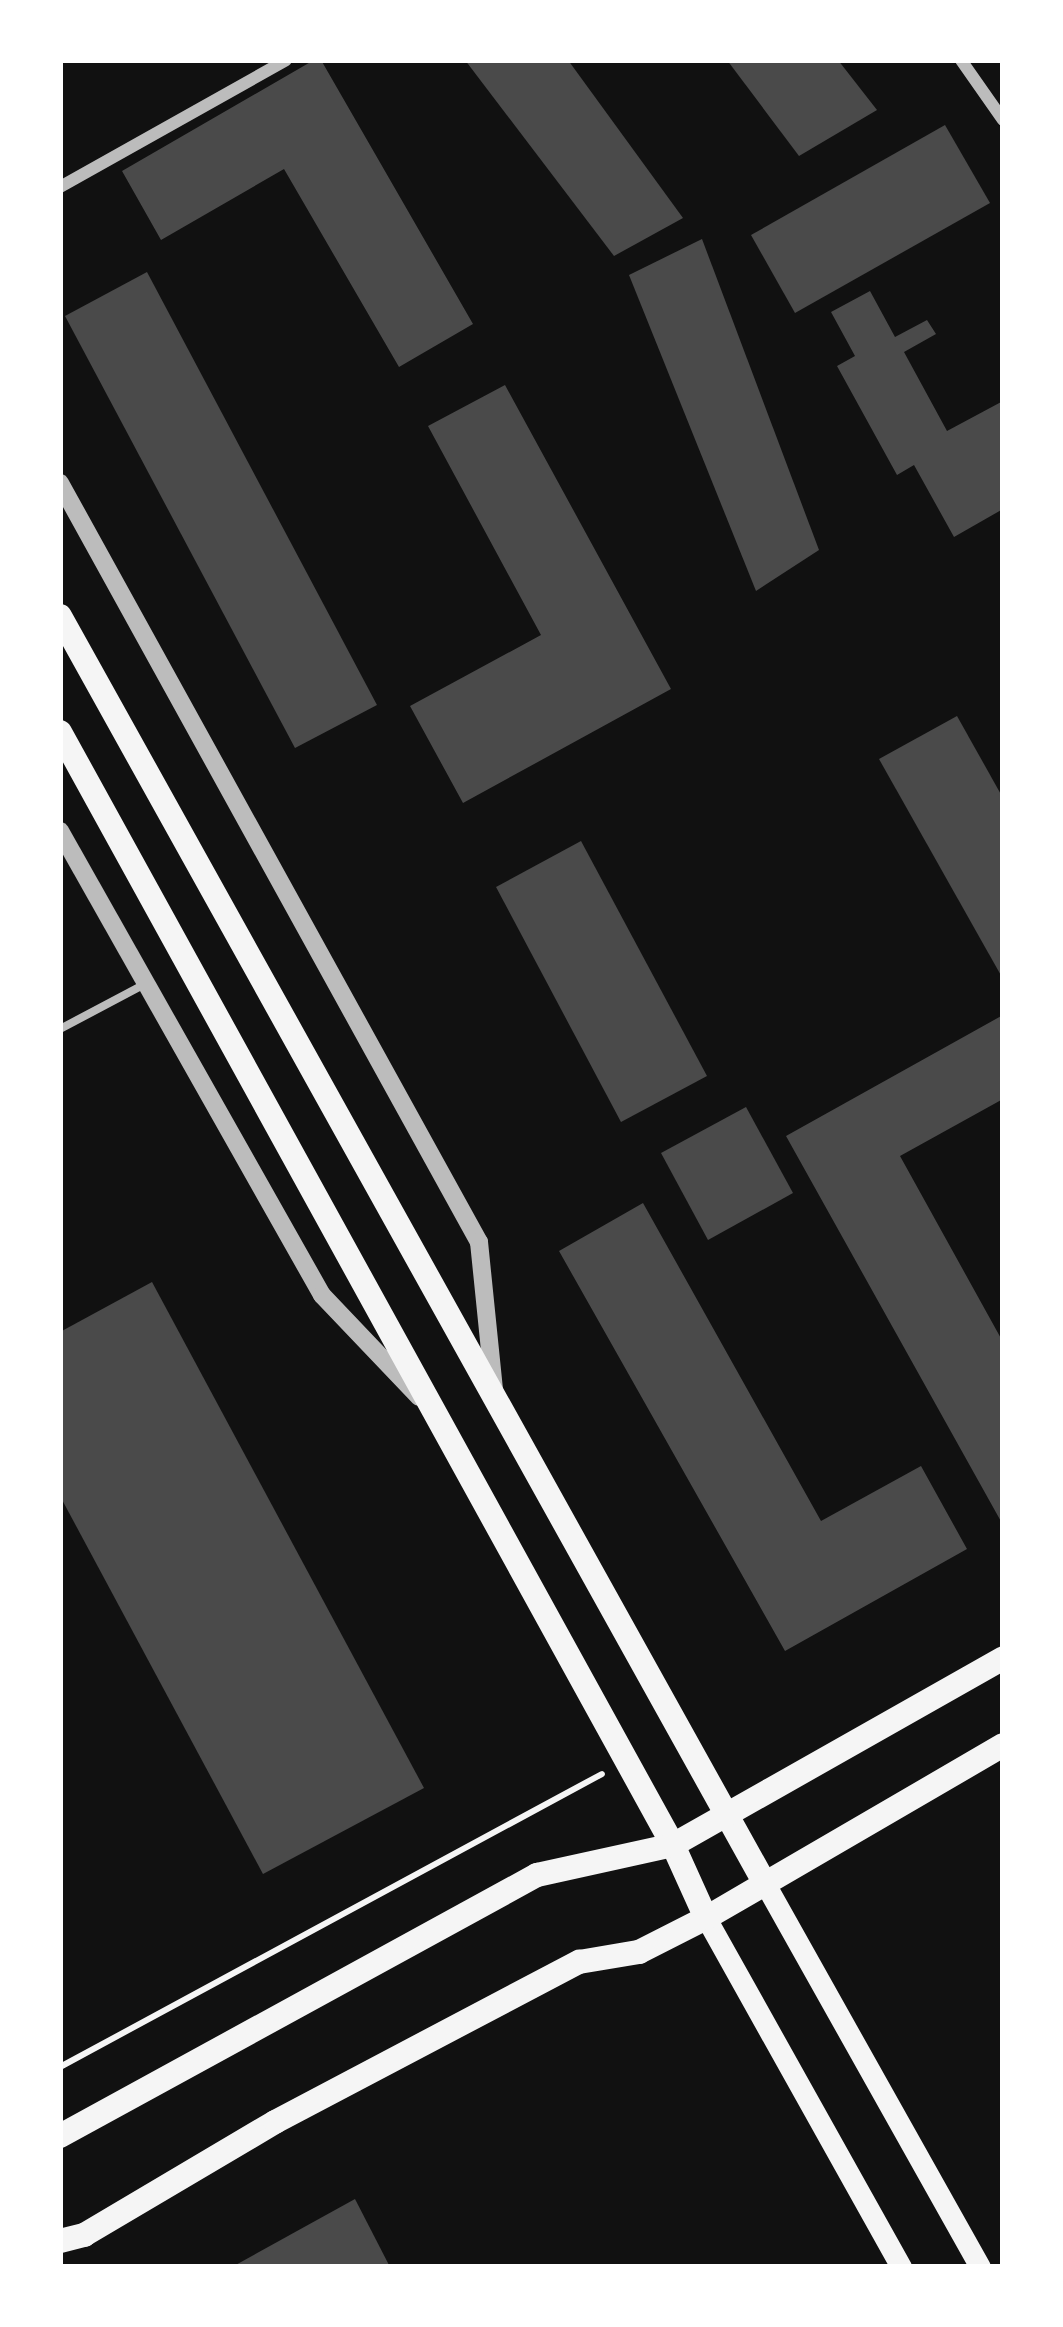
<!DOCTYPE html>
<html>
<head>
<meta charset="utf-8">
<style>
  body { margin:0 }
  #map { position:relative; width:1063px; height:2327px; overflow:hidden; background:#111; font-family:"Space Grotesk",sans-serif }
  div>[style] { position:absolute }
  .building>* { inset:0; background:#4a4a4a }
  .path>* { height:6px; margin:-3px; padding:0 3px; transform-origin:3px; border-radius:3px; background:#f5f5f5 }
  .service>* { height:8px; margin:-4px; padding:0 4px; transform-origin:4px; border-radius:4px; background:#bcbcbc }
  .minor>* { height:12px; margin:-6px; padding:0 6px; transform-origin:6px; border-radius:6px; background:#bcbcbc }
  .tertiary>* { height:18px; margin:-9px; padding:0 9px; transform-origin:9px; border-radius:9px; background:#bcbcbc }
  .secondary>* { height:21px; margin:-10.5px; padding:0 10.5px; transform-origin:10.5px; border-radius:10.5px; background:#f5f5f5 }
  .primary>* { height:24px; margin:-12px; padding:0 12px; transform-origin:12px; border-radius:12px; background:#f5f5f5 }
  span { translate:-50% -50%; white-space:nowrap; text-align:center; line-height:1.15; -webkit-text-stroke:12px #fff; paint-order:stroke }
  .frame { position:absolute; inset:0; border:63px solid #fff; pointer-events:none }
</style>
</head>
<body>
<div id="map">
  <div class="building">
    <div style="clip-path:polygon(314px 60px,321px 60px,473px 324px,399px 367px,284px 169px,161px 240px,122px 171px)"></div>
    <div style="clip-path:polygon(465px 60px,568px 60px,683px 218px,614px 256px)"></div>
    <div style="clip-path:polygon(727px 60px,838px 60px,877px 110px,799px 156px)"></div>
    <div style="clip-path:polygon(945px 125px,990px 203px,795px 313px,751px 235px)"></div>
    <div style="clip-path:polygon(702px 239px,819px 550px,756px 591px,629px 275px)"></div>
    <div style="clip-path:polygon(147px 272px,377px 705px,295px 748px,65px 316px)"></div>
    <div style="clip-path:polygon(870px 291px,895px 337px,927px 320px,936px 334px,904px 352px,947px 431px,1003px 401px,1003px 509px,954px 537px,914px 465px,897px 475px,837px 366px,855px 356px,831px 312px)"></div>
    <div style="clip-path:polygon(505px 385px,671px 689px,463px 803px,410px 706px,541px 635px,428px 426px)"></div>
    <div style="clip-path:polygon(957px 716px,1003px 798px,1003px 979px,879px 759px)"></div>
    <div style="clip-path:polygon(581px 841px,707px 1076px,621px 1122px,496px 887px)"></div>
    <div style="clip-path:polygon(1003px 1015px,1003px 1099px,900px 1156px,1003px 1342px,1003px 1525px,786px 1136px)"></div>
    <div style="clip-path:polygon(746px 1107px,793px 1193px,708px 1240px,661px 1153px)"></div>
    <div style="clip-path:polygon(643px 1203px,821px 1521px,921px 1466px,967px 1549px,785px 1651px,559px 1251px)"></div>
    <div style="clip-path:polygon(152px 1282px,424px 1788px,263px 1874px,60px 1496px,60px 1332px)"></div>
    <div style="clip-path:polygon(355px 2199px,390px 2267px,232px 2267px)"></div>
  </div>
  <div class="path">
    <div style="left:60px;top:2067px;width:616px;rotate:-28.4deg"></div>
  </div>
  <div class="service">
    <div style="left:60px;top:1029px;width:94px;rotate:-27.9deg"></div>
  </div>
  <div class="minor">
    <div style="left:961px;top:60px;width:73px;rotate:55deg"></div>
    <div style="left:60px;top:187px;width:259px;rotate:-29.3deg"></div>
  </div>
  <div class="tertiary">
    <div style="left:60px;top:483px;width:867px;rotate:61.1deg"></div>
    <div style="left:479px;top:1242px;width:148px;rotate:84.2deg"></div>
    <div style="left:60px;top:831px;width:533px;rotate:60.55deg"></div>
    <div style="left:322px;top:1295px;width:141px;rotate:46.4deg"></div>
  </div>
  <div class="secondary">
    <div style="left:764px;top:1882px;width:441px;rotate:60.7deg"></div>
    <div style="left:706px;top:1918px;width:400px;rotate:60.8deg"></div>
  </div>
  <div class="primary">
    <div style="left:60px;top:616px;width:1449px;rotate:60.92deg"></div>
    <div style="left:60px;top:732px;width:1271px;rotate:61.16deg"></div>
    <div style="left:673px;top:1845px;width:80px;rotate:65.7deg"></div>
    <div style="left:60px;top:2136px;width:544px;rotate:-28.69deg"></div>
    <div style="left:537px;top:1875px;width:139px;rotate:-12.4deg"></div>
    <div style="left:673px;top:1845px;width:379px;rotate:-29.5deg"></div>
    <div style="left:60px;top:2241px;width:25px;rotate:-14deg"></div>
    <div style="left:84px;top:2235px;width:222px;rotate:-30.6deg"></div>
    <div style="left:275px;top:2122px;width:344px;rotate:-27.8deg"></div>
    <div style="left:579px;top:1962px;width:61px;rotate:-9.5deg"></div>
    <div style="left:639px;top:1952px;width:75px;rotate:-26.9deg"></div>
    <div style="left:706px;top:1918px;width:344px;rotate:-30.2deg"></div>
  </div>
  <div class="frame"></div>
</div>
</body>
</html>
